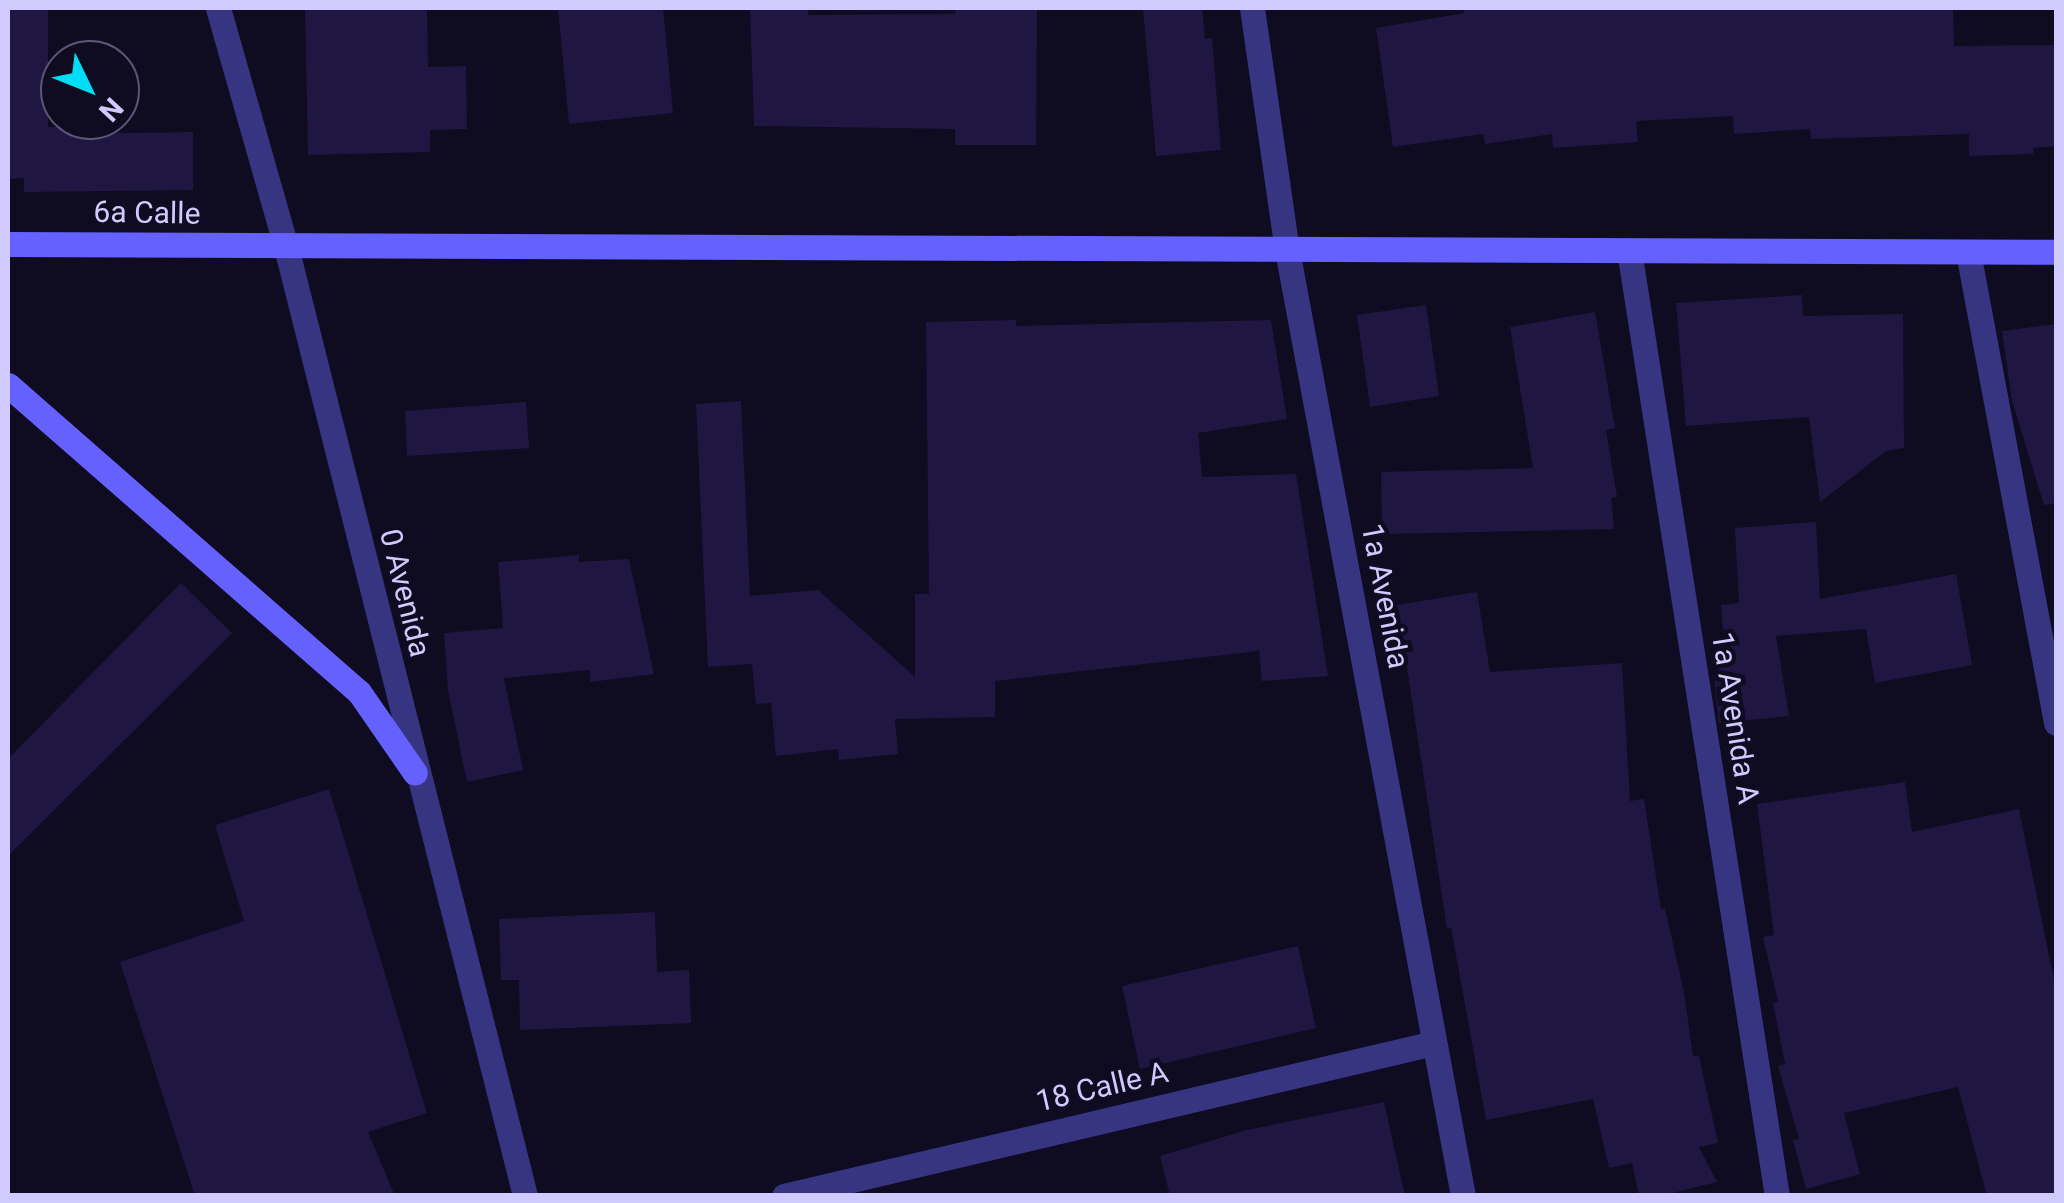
<!DOCTYPE html>
<html>
<head>
<meta charset="utf-8">
<style>
  body { margin:0 }
  #map { position:relative; width:2064px; height:1203px; overflow:hidden; background:#0f0b20; font-family:Roboto,sans-serif }
  div>[style] { position:absolute }
  .building>* { inset:0; background:#1f1742 }
  .minor>* { height:25px; margin:-12.5px; padding:0 12.5px; transform-origin:12.5px; border-radius:12.5px; background:#373481 }
  .tertiary>* { height:25px; margin:-12.5px; padding:0 12.5px; transform-origin:12.5px; border-radius:12.5px; background:#373481 }
  .secondary>* { height:25px; margin:-12.5px; padding:0 12.5px; transform-origin:12.5px; border-radius:12.5px; background:#6561ff }
  span { translate:-50% -50%; white-space:nowrap; text-align:center; line-height:1.15; -webkit-text-stroke:9px #0f0b20; paint-order:stroke }
  .street-label { font-size:30px; color:#d0caff }
  .frame { position:absolute; inset:0; border:10px solid #d0caff; pointer-events:none }
  .north { position:absolute; left:40px; top:40px; width:100px; height:100px; box-sizing:border-box; background:#0f0b20; border:2px solid #5c5779; border-radius:50%; rotate:133deg; font-size:28px; font-weight:700; line-height:40px; text-align:center; color:#d0caff }
  .north::after { content:''; display:block; margin:auto; width:35px; height:45px; background:#00def5; clip-path:polygon(50% 0,100% 100%,50% 72%,0 100%) }
</style>
</head>
<body>
<div id="map">
  <div class="building">
    <div style="clip-path:polygon(8px 8px,48px 8px,48px 127px,69px 127px,69px 134px,193px 132px,193px 190px,24px 192px,24px 178px,8px 179px)"></div>
    <div style="clip-path:polygon(305px 8px,427px 8px,428px 67px,466px 66px,467px 129px,430px 130px,430px 152px,308px 155px)"></div>
    <div style="clip-path:polygon(558px 8px,663px 8px,673px 113px,569px 124px)"></div>
    <div style="clip-path:polygon(750px 8px,808px 8px,808px 15px,955px 14px,956px 8px,1037px 8px,1036px 145px,955px 145px,955px 129px,754px 126px)"></div>
    <div style="clip-path:polygon(1143px 8px,1202px 8px,1205px 39px,1212px 38px,1221px 150px,1156px 156px)"></div>
    <div style="clip-path:polygon(1464px 8px,1953px 8px,1954px 46px,2056px 45px,2056px 146px,2033px 148px,2033px 154px,1969px 156px,1969px 134px,1811px 139px,1810px 129px,1734px 134px,1733px 116px,1636px 121px,1638px 142px,1553px 148px,1552px 134px,1485px 144px,1483px 134px,1393px 147px,1376px 28px,1464px 13px)"></div>
    <div style="clip-path:polygon(1802px 295px,1803px 316px,1903px 314px,1904px 448px,1886px 451px,1820px 502px,1809px 417px,1686px 426px,1676px 303px)"></div>
    <div style="clip-path:polygon(1426px 305px,1439px 396px,1370px 407px,1357px 315px)"></div>
    <div style="clip-path:polygon(1595px 312px,1615px 428px,1606px 430px,1617px 497px,1611px 498px,1614px 529px,1382px 534px,1381px 472px,1533px 468px,1510px 327px)"></div>
    <div style="clip-path:polygon(1016px 320px,1016px 326px,1271px 320px,1287px 419px,1198px 433px,1202px 477px,1296px 474px,1328px 676px,1262px 681px,1259px 651px,995px 681px,995px 717px,895px 719px,898px 754px,839px 760px,838px 749px,776px 756px,771px 703px,756px 704px,752px 664px,708px 667px,696px 404px,741px 401px,750px 596px,818px 590px,915px 677px,915px 594px,929px 594px,926px 322px)"></div>
    <div style="clip-path:polygon(2056px 324px,2056px 503px,2044px 505px,2012px 401px,2002px 331px)"></div>
    <div style="clip-path:polygon(526px 402px,529px 448px,407px 456px,405px 411px)"></div>
    <div style="clip-path:polygon(1816px 522px,1820px 599px,1956px 574px,1972px 665px,1875px 683px,1866px 629px,1776px 636px,1789px 716px,1719px 723px,1712px 658px,1725px 657px,1721px 605px,1739px 603px,1735px 528px)"></div>
    <div style="clip-path:polygon(579px 555px,579px 562px,629px 559px,654px 674px,590px 682px,590px 670px,504px 678px,523px 770px,467px 782px,448px 690px,444px 633px,503px 628px,498px 562px)"></div>
    <div style="clip-path:polygon(181px 583px,232px 633px,8px 856px,8px 759px)"></div>
    <div style="clip-path:polygon(1477px 592px,1490px 672px,1622px 663px,1630px 801px,1644px 799px,1661px 909px,1665px 908px,1684px 992px,1693px 1056px,1699px 1056px,1718px 1143px,1699px 1147px,1717px 1182px,1660px 1196px,1639px 1196px,1632px 1163px,1609px 1168px,1593px 1099px,1486px 1120px,1451px 928px,1447px 929px,1406px 661px,1384px 661px,1384px 607px)"></div>
    <div style="clip-path:polygon(1905px 782px,1912px 832px,2019px 809px,2056px 990px,2056px 1196px,1987px 1196px,1958px 1087px,1844px 1113px,1860px 1174px,1806px 1189px,1793px 1140px,1799px 1139px,1778px 1066px,1785px 1064px,1773px 1003px,1778px 1002px,1763px 937px,1774px 935px,1757px 804px)"></div>
    <div style="clip-path:polygon(329px 789px,427px 1113px,368px 1132px,395px 1196px,195px 1196px,120px 962px,244px 921px,215px 825px)"></div>
    <div style="clip-path:polygon(655px 912px,657px 972px,689px 970px,691px 1023px,520px 1030px,519px 980px,501px 980px,499px 919px)"></div>
    <div style="clip-path:polygon(1298px 946px,1316px 1028px,1140px 1069px,1122px 986px)"></div>
    <div style="clip-path:polygon(1384px 1102px,1405px 1196px,1170px 1196px,1160px 1156px,1247px 1130px)"></div>
  </div>
  <div class="minor">
    <div style="left:1252px;top:8px;width:245px;rotate:81.8deg"></div>
    <div style="left:1287px;top:250px;width:962px;rotate:79.46deg"></div>
    <div style="left:1629px;top:250px;width:958px;rotate:81.11deg"></div>
    <div style="left:1968px;top:252px;width:479px;rotate:79.4deg"></div>
    <div style="left:784px;top:1196px;width:668px;rotate:-13.25deg"></div>
  </div>
  <div class="tertiary">
    <div style="left:218px;top:8px;width:248px;rotate:74.1deg"></div>
    <div style="left:286px;top:247px;width:979px;rotate:75.86deg"></div>
  </div>
  <div class="secondary">
    <div style="left:8px;top:244px;width:2048px;rotate:0.22deg"></div>
    <div style="left:8px;top:385px;width:466px;rotate:41.2deg"></div>
    <div style="left:359px;top:692px;width:98px;rotate:55.3deg"></div>
  </div>
  <div class="street-label">
    <span style="left:147px;top:213px;rotate:1deg">6a Calle</span>
    <span style="left:405px;top:593px;rotate:76deg">0 Avenida</span>
    <span style="left:1385px;top:596px;rotate:79deg">1a Avenida</span>
    <span style="left:1735px;top:718px;rotate:81deg">1a Avenida A</span>
    <span style="left:1102px;top:1087px;rotate:-13deg">18 Calle A</span>
  </div>
  <div class="frame"></div>
  <div class="north">N</div>
</div>
</body>
</html>
